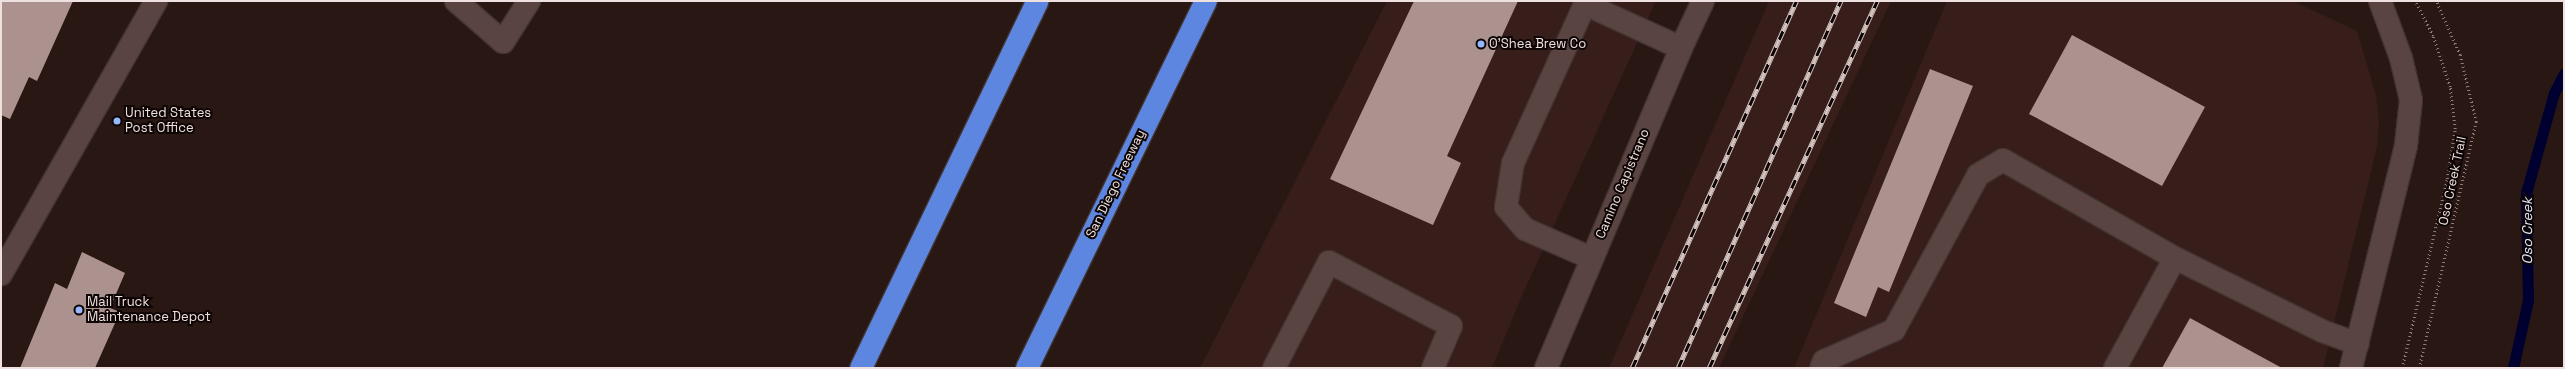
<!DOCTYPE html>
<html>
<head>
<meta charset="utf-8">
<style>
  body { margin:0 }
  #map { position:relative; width:2565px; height:369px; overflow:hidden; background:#291714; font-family:"Space Grotesk",sans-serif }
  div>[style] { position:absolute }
  .built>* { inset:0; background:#371e1a }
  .stream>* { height:11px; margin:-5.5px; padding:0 5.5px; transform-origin:5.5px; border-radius:5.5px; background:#000030 }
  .building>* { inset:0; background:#ab928e }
  .path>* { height:2.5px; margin-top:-1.25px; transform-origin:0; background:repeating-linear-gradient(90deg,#8c7c79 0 1px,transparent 0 4px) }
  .roads { filter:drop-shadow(1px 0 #423433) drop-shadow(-1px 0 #423433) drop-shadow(0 1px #423433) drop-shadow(0 -1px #423433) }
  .minor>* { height:22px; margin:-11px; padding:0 11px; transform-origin:11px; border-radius:11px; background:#5a4441 }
  .highway>* { height:22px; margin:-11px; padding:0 11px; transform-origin:11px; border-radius:11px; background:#5d86e0 }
  .rail>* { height:4.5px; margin-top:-2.25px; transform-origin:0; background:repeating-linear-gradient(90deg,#0c0504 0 9px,#d3c4c2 0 18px); box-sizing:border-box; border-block:1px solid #d3c4c2 }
  .dots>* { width:11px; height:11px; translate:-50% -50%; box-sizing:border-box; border:2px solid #0c0504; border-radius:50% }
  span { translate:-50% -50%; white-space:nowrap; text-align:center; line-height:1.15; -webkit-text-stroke:4px #0c0504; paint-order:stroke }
  .poi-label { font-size:13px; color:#efe1df }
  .left { translate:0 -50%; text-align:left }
  .street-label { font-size:13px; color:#efe1df }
  .water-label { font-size:14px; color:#dce5f6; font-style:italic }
  .frame { position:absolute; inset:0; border:2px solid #efe1df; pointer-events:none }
</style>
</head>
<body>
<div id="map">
  <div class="built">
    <div style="clip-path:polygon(1387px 1px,1656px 1px,1521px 298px,1492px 368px,1200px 368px)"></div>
    <div style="clip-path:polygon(1769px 1px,1891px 1px,1719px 368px,1609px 368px)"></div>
    <div style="clip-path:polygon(1947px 1px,2293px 1px,2357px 31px,2376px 95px,2379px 122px,2377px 147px,2323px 368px,1794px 368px)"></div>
  </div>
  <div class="stream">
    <div style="left:2513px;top:368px;width:70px;rotate:-77.6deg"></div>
    <div style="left:2528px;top:300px;width:107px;rotate:-91.1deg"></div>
    <div style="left:2526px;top:193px;width:104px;rotate:-74.4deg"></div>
    <div style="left:2554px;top:93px;width:22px;rotate:-63deg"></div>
  </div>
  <div class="building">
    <div style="clip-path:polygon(1px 1px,73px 1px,37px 81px,29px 77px,10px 119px,1px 115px)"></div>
    <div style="clip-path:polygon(1414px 1px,1518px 1px,1447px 156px,1461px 163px,1433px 225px,1330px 179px)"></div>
    <div style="clip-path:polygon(2072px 35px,2205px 107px,2162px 186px,2029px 114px)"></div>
    <div style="clip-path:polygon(1930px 69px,1973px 86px,1889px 292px,1878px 287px,1866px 317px,1834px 303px)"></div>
    <div style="clip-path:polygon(82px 252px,125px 273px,110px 308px,120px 312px,95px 368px,20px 368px,55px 283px,67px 289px)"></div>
    <div style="clip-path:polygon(2190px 318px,2282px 368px,2162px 368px)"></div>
  </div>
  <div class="path">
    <div style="left:2402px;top:368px;width:194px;rotate:-76.6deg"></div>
    <div style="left:2447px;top:179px;width:51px;rotate:-80.9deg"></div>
    <div style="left:2455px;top:129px;width:42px;rotate:-96.8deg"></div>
    <div style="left:2450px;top:87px;width:54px;rotate:-108.4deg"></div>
    <div style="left:2433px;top:36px;width:39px;rotate:-117deg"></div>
    <div style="left:2419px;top:368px;width:253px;rotate:-77deg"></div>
    <div style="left:2476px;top:122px;width:69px;rotate:-103.4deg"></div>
    <div style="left:2460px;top:55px;width:59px;rotate:-114deg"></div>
  </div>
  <div class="roads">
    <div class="minor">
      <div style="left:456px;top:1px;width:62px;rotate:41.1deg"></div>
      <div style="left:503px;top:42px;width:49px;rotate:-57.6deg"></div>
      <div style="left:1591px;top:258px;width:72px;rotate:-156.3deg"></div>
      <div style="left:1525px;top:229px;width:29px;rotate:-131deg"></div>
      <div style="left:1506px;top:207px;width:45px;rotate:-81deg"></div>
      <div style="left:1513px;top:163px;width:175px;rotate:-65.6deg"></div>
      <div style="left:1585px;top:4px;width:106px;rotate:24.6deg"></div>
      <div style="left:1px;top:274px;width:314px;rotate:-60.4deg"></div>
      <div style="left:1274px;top:368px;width:119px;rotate:-62.6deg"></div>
      <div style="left:1329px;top:262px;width:138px;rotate:27.7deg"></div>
      <div style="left:1451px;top:326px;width:46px;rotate:113.2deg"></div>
      <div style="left:1546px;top:368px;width:347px;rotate:-67.1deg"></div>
      <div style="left:1681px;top:48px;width:52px;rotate:-64.9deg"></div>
      <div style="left:1821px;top:368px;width:8px;rotate:-67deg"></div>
      <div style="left:1824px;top:361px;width:77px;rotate:-23.9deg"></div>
      <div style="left:1894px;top:330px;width:176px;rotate:-61.5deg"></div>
      <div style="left:1978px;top:175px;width:29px;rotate:-31deg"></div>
      <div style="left:2003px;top:160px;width:198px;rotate:29.7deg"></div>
      <div style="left:2115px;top:368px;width:125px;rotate:-61.4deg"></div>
      <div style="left:2175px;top:258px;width:164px;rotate:26.4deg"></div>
      <div style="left:2322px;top:331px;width:38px;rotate:20deg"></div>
      <div style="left:2351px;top:368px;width:230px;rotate:-76.1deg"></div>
      <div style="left:2406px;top:145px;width:45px;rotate:-83.7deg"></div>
      <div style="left:2411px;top:100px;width:43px;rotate:-103.4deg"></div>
      <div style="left:2401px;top:58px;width:61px;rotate:-110.2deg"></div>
    </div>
    <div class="highway">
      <div style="left:861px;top:368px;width:407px;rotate:-64.3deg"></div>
      <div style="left:1027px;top:368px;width:408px;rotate:-64deg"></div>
    </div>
  </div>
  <div class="rail">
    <div style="left:1632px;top:368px;width:402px;rotate:-65.9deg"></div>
    <div style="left:1678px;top:368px;width:402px;rotate:-66.1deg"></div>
    <div style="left:1709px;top:368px;width:404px;rotate:-65.4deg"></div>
  </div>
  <div class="dots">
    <div style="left:1481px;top:44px;background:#95b7fd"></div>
    <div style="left:117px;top:121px;background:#95b7fd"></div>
    <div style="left:79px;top:310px;background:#95b7fd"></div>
  </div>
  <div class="poi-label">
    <span class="left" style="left:1489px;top:44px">O'Shea Brew Co</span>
    <span class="left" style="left:125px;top:121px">United States<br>Post Office</span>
    <span class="left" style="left:87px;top:310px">Mail Truck<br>Maintenance Depot</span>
  </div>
  <div class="street-label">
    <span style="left:2453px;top:181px;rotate:-78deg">Oso Creek Trail</span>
    <span style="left:1116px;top:184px;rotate:-64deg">San Diego Freeway</span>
    <span style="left:1623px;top:184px;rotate:-67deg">Camino Capistrano</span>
  </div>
  <div class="water-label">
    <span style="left:2527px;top:231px;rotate:-90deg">Oso Creek</span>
  </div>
  <div class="frame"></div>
</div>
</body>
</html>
